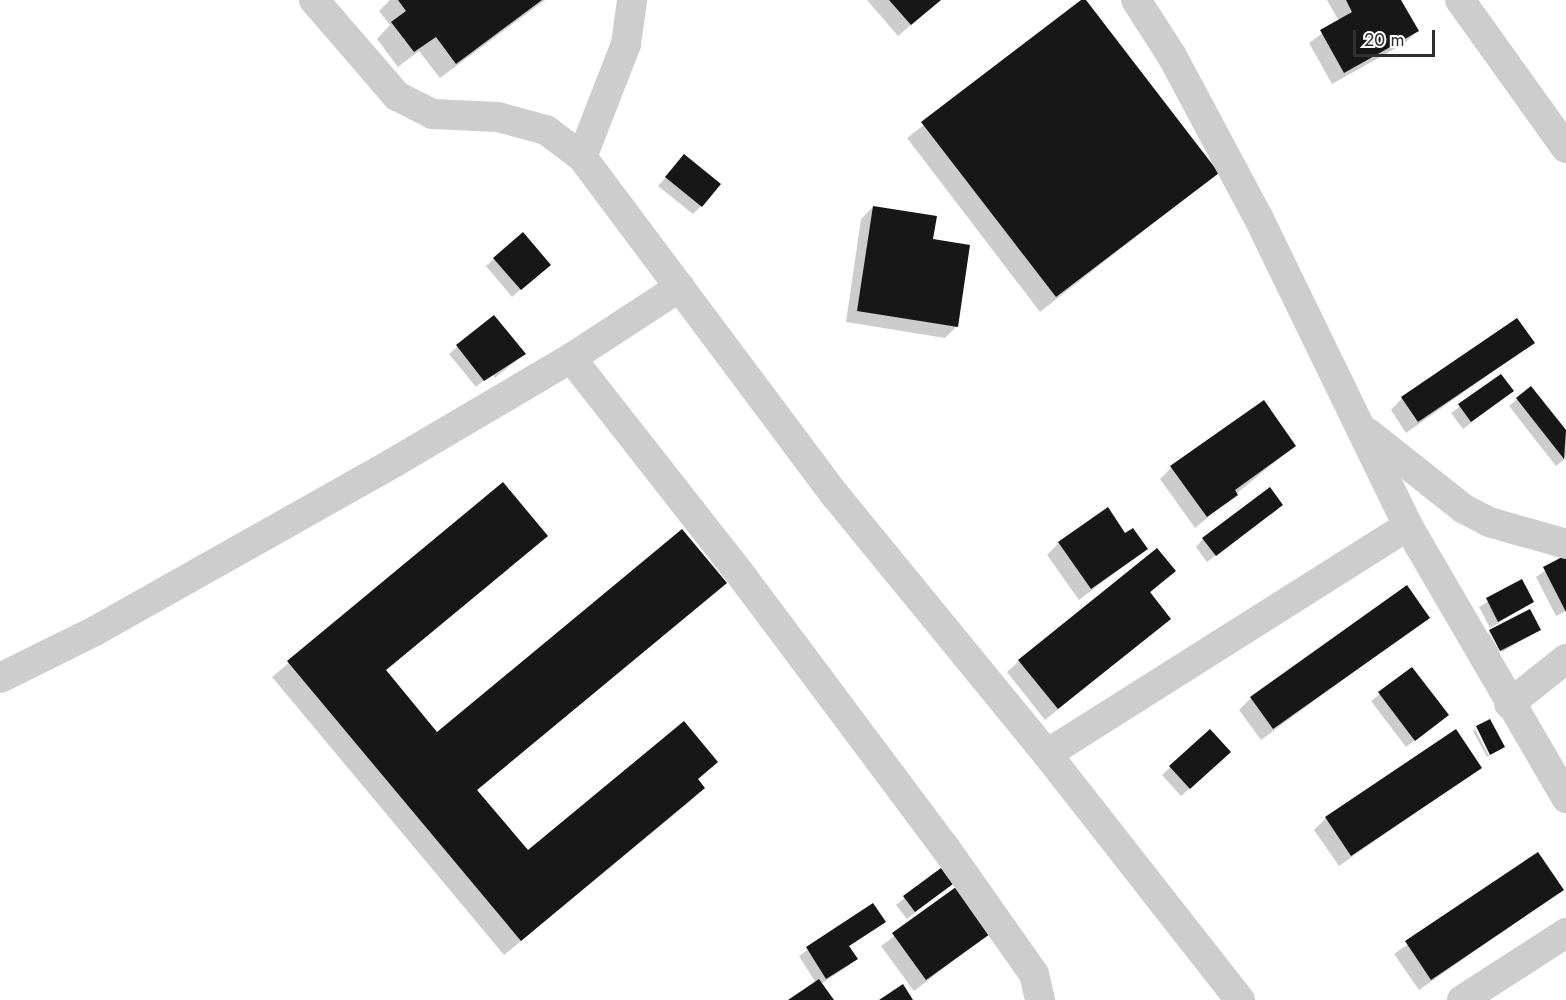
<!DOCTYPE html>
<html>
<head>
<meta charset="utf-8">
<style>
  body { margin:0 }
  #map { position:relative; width:1566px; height:1000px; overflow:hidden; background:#fff; font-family:Jost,sans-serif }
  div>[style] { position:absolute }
  .shadow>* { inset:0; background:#0003 }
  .building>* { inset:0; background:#171717 }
  .minor>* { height:30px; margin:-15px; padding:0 15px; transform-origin:15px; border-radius:15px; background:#cdcdcd }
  span { translate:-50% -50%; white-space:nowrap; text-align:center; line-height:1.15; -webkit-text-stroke:6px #fff; paint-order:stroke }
  .scale { position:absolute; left:1353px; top:30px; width:82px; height:27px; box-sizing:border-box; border:3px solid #303030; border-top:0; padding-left:8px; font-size:18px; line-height:21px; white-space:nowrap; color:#303030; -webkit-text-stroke:4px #fff; paint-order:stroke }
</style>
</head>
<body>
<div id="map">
  <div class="shadow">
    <div style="clip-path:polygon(390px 0,545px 0,440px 78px,419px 51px,398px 67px,377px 39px,390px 25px,379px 11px)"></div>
    <div style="clip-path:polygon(867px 0,940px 0,898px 36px)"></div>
    <div style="clip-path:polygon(1085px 0,1217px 173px,1040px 312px,907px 138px)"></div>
    <div style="clip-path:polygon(1327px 0,1399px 0,1417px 31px,1405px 43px,1332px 84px,1309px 43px,1339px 21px)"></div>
    <div style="clip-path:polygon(684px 156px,701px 206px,693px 214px,658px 186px)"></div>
    <div style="clip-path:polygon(873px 207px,931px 240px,957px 326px,945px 338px,846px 322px,861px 219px)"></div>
    <div style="clip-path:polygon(494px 259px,541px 272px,512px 297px,486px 266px)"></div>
    <div style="clip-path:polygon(494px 317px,524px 354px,495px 378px,492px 374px,476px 387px,449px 354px)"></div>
    <div style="clip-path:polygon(1533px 343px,1406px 433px,1391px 410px,1402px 398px)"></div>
    <div style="clip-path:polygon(1500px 376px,1512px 391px,1463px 429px,1451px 413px)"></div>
    <div style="clip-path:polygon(1531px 388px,1566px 432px,1566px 458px,1556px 466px,1509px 406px)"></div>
    <div style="clip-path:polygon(1294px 446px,1195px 528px,1160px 479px,1171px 468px)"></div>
    <div style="clip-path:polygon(502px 484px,546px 536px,385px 671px,437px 734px,725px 583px,476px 791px,527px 852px,716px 762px,697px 780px,703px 788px,688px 803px,504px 955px,272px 677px)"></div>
    <div style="clip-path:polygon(1273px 512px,1207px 562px,1196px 547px,1203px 539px)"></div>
    <div style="clip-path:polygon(1125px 535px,1146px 549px,1079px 600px,1047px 555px,1059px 543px)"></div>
    <div style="clip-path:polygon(1566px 557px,1566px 611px,1556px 616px,1536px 577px)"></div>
    <div style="clip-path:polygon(1174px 571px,1149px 594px,1169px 619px,1045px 720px,1007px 672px,1019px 661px)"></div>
    <div style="clip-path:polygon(1521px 581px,1532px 602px,1490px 628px,1479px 607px)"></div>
    <div style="clip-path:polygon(1428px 617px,1261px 740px,1239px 710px,1251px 698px)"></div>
    <div style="clip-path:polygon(1539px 630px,1502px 652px,1490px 632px,1490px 631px)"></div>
    <div style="clip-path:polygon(1489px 633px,1500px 653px,1492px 657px,1483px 639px)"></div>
    <div style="clip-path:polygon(1412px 669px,1447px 715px,1406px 747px,1371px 701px)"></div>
    <div style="clip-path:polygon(1475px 729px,1489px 756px,1487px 757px,1473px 731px)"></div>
    <div style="clip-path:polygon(1210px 731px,1221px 760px,1181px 796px,1162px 775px)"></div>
    <div style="clip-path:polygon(1480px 767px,1339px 866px,1314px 830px,1326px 818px)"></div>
    <div style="clip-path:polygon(1537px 854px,1562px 890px,1419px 990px,1394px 954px)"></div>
    <div style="clip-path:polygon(940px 870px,951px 884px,907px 919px,896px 905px)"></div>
    <div style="clip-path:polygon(956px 889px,988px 934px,914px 991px,881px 946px)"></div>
    <div style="clip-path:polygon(873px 905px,884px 922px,848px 947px,856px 959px,848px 966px,821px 984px,832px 1000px,791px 1000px,816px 983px,799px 956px)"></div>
  </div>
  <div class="building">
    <div style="clip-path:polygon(398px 0,542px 0,456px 64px,436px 37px,414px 52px,391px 22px,406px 11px)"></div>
    <div style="clip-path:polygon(889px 0,941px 0,911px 25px)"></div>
    <div style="clip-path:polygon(1081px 0,1086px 0,1219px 173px,1056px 297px,921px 122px)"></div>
    <div style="clip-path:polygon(1346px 0,1401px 0,1419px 31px,1344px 73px,1320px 30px,1352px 12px)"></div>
    <div style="clip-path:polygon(684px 154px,721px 184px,702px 207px,665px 177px)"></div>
    <div style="clip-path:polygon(873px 206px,937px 216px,933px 239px,970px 245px,958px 327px,857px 311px)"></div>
    <div style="clip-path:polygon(523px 232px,551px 265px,521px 290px,493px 258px)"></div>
    <div style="clip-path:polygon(494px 315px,526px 354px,484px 381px,456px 345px)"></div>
    <div style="clip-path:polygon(1517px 318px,1535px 343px,1418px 422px,1401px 397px)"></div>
    <div style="clip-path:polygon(1501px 374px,1514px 391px,1471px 422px,1458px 404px)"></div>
    <div style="clip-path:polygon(1531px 386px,1566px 430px,1564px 459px,1516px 398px)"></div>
    <div style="clip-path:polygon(1264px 400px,1296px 446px,1235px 490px,1238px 495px,1207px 517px,1170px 466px)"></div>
    <div style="clip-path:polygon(503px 482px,548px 536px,386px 670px,437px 732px,682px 529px,727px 583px,477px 790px,528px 850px,684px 721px,718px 762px,698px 779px,705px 788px,521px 941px,287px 661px)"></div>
    <div style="clip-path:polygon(1270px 487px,1283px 505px,1216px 556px,1202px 538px)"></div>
    <div style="clip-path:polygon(1108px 507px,1125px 533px,1133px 528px,1148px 549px,1091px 589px,1058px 542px)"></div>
    <div style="clip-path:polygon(1157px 548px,1176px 571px,1150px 592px,1171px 619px,1058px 709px,1018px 660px)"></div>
    <div style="clip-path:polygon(1566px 555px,1566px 612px,1543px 567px)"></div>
    <div style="clip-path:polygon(1522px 579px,1534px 602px,1498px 622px,1486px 598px)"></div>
    <div style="clip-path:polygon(1407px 585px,1430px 618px,1273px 729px,1250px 697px)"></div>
    <div style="clip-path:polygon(1530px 609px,1541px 630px,1500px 651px,1489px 630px)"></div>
    <div style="clip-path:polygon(1412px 667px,1449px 715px,1415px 741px,1378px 692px)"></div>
    <div style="clip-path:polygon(1490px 719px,1505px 747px,1490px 755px,1476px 726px)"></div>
    <div style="clip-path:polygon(1210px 729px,1231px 752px,1190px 789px,1169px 766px)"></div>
    <div style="clip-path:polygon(1456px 729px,1482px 768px,1351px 856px,1325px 817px)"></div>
    <div style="clip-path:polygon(1538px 852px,1564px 890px,1431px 980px,1405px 941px)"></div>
    <div style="clip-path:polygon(941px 868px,953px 884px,915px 912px,903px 896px)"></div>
    <div style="clip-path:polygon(956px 887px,990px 934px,926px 980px,892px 933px)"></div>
    <div style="clip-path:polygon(873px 903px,886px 922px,849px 946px,858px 959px,826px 979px,806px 947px)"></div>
    <div style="clip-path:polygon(819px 979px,834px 1000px,788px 1000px)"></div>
    <div style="clip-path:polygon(903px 984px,913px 1000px,879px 1000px)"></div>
  </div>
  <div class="minor">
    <div style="left:314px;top:0;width:127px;rotate:49.2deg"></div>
    <div style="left:397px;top:96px;width:39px;rotate:27deg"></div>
    <div style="left:432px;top:114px;width:66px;rotate:2.6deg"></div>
    <div style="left:498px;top:117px;width:50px;rotate:15.2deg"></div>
    <div style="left:546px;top:130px;width:45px;rotate:36.9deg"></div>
    <div style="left:582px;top:157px;width:422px;rotate:53.2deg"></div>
    <div style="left:835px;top:495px;width:335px;rotate:50.7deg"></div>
    <div style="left:1047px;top:754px;width:313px;rotate:51.9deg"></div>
    <div style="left:1136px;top:0;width:67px;rotate:57.3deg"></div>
    <div style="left:1172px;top:56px;width:185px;rotate:61.9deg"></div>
    <div style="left:1259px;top:219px;width:341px;rotate:64.1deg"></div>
    <div style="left:1408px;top:526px;width:315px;rotate:59.8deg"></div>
    <div style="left:1460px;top:0;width:182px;rotate:54.4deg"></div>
    <div style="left:582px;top:157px;width:121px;rotate:-68.7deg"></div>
    <div style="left:626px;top:44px;width:44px;rotate:-82.2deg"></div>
    <div style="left:571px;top:358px;width:281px;rotate:51.9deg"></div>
    <div style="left:744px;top:579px;width:334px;rotate:53.2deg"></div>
    <div style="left:944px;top:846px;width:156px;rotate:54.9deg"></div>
    <div style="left:1034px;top:974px;width:27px;rotate:77deg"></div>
    <div style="left:1368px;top:433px;width:122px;rotate:38.4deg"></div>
    <div style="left:1464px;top:509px;width:28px;rotate:27deg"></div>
    <div style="left:1489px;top:522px;width:80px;rotate:15.9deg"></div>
    <div style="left:0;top:678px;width:106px;rotate:-26.3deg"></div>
    <div style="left:95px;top:631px;width:342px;rotate:-29.4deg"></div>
    <div style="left:393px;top:463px;width:207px;rotate:-30.5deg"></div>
    <div style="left:571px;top:358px;width:130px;rotate:-33.1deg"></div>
    <div style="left:1509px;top:704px;width:73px;rotate:-38.3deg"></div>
    <div style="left:1047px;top:754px;width:427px;rotate:-32.3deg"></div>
    <div style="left:1462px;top:1000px;width:124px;rotate:-32.8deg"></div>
  </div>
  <div class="scale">20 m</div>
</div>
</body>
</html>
